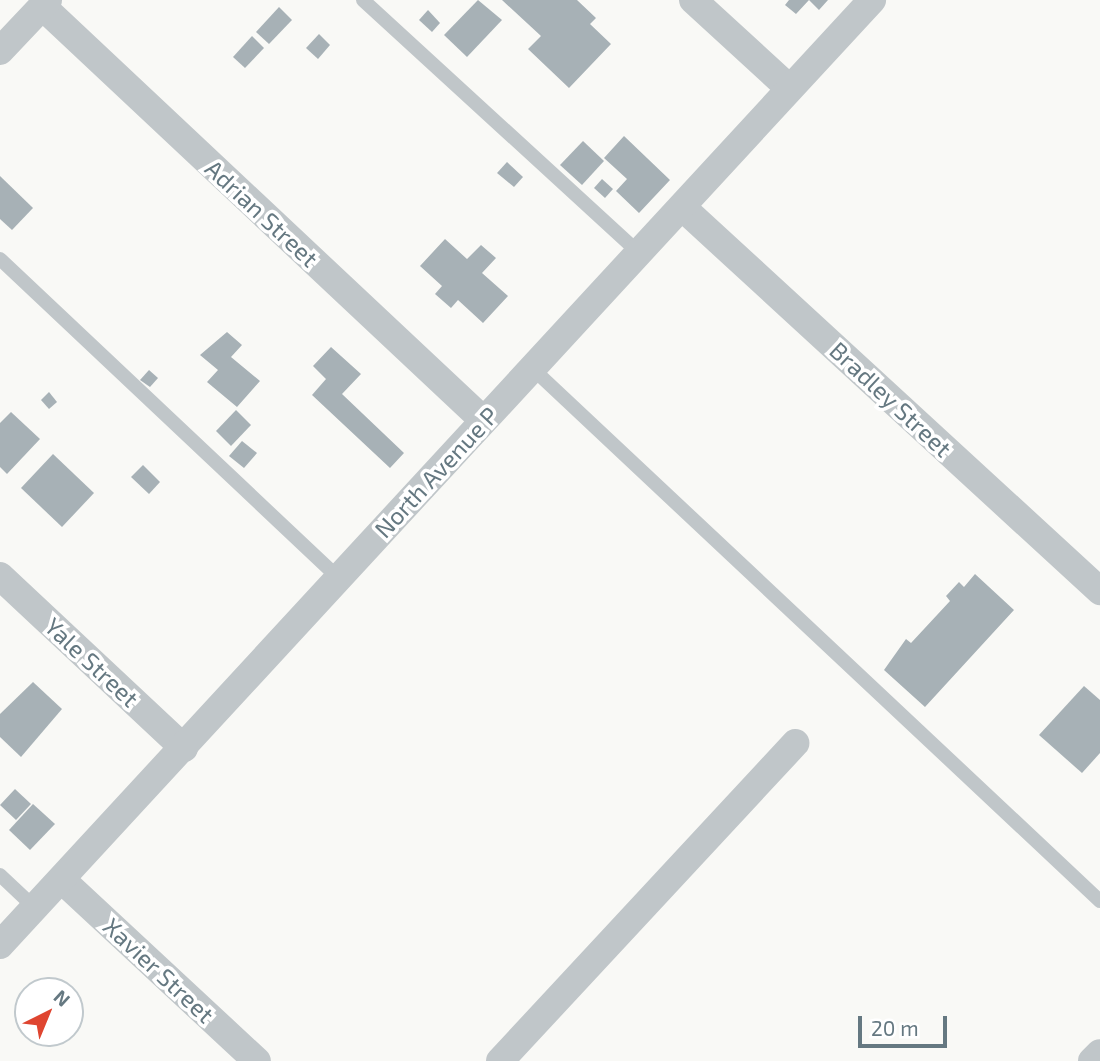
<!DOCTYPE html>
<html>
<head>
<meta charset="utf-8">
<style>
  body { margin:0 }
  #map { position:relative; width:1100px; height:1061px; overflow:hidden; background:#f9f9f6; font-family:"Exo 2",sans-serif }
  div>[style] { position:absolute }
  .building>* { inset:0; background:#a7b1b6 }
  .service>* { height:14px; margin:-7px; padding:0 7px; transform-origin:7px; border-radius:7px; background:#c0c6c9 }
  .minor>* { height:28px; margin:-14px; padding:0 14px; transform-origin:14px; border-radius:14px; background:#c0c6c9 }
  span { translate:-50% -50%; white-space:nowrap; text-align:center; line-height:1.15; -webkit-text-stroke:7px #fff; paint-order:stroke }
  .street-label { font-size:24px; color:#657881 }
  .north { position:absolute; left:14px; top:977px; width:70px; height:70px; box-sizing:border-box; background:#fff; border:2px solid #c1c9cd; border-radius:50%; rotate:43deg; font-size:19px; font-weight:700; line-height:28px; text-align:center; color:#657881 }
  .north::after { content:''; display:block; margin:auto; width:24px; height:32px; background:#df4530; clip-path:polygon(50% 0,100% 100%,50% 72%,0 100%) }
  .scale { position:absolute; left:858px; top:1016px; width:89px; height:32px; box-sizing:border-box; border:4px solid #657881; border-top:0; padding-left:9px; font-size:21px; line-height:24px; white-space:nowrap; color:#657881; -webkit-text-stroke:5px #fff; paint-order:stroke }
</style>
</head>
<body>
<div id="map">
  <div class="building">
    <div style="clip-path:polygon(478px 0,502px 20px,467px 57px,444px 35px)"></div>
    <div style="clip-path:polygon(502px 0,577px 0,596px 18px,590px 24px,611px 44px,569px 88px,528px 49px,541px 36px)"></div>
    <div style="clip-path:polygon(789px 0,828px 0,819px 10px,809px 0,796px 14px,785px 5px)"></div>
    <div style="clip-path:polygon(279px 7px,292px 20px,269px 44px,256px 32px)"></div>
    <div style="clip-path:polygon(428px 10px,440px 23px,432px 32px,419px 20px)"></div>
    <div style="clip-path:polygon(319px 34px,330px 45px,318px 59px,306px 48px)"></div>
    <div style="clip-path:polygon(252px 36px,264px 48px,245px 68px,233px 57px)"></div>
    <div style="clip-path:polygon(624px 136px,670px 180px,639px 213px,616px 191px,627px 179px,604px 158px)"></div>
    <div style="clip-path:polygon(583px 141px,604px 161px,582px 185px,560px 165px)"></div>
    <div style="clip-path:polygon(507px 162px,523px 177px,514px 187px,497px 173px)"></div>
    <div style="clip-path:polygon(0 176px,33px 208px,12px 230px,0 219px)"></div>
    <div style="clip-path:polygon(602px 179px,613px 189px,605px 198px,594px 188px)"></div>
    <div style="clip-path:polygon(445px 239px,467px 259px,481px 245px,496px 258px,482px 273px,508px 296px,483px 323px,458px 300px,451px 308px,435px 294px,442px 286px,420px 266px)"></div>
    <div style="clip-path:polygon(227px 332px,242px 345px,231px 357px,260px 381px,237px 407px,207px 382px,218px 370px,200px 355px)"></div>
    <div style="clip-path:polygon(331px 347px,361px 374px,342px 394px,404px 453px,390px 468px,312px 395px,326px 379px,313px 366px)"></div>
    <div style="clip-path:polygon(149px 370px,158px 378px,150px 387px,140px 380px)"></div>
    <div style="clip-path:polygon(49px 392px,57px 402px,49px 409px,41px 400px)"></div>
    <div style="clip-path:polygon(236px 410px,251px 425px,231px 446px,216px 431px)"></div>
    <div style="clip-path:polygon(11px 412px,40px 439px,7px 474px,0 467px,0 423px)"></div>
    <div style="clip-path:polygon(242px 441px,257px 453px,244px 468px,229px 456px)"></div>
    <div style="clip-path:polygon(53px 454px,94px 493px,62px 527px,21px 488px)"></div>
    <div style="clip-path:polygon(143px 465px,160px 482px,149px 494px,131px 477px)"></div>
    <div style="clip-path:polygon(975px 574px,1014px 610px,925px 707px,884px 670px,906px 639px,911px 643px,950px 601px,946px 596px,959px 582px,964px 587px)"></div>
    <div style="clip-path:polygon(33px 682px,62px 709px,21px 757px,0 737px,0 714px)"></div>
    <div style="clip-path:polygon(1084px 686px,1100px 700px,1100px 753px,1082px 773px,1039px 735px)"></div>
    <div style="clip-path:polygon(15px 789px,31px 804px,16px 820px,0 805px)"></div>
    <div style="clip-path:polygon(33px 804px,55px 824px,30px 850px,9px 830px)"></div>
  </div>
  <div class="service">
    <div style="left:363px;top:0;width:374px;rotate:42.5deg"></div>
    <div style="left:0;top:259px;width:465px;rotate:43.3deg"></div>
    <div style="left:532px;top:368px;width:779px;rotate:43.18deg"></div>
    <div style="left:0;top:875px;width:48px;rotate:43.3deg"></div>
  </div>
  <div class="minor">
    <div style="left:693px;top:0;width:130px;rotate:42.5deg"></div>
    <div style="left:42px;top:6px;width:605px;rotate:43.19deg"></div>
    <div style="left:0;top:51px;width:70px;rotate:-46.7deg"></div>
    <div style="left:682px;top:207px;width:568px;rotate:42.57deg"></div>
    <div style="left:0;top:576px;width:252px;rotate:43.1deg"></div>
    <div style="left:62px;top:880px;width:266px;rotate:42.9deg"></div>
    <div style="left:0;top:945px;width:1286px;rotate:-47.3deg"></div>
    <div style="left:500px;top:1061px;width:434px;rotate:-47.1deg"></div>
    <div style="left:1092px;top:1061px;width:11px;rotate:-45deg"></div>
  </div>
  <div class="street-label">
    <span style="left:262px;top:213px;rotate:43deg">Adrian Street</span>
    <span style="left:891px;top:399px;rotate:43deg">Bradley Street</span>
    <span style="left:436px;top:472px;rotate:-47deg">North Avenue P</span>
    <span style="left:92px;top:662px;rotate:43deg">Yale Street</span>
    <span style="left:159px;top:970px;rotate:43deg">Xavier Street</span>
  </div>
  <div class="north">N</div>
  <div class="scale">20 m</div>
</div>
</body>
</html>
